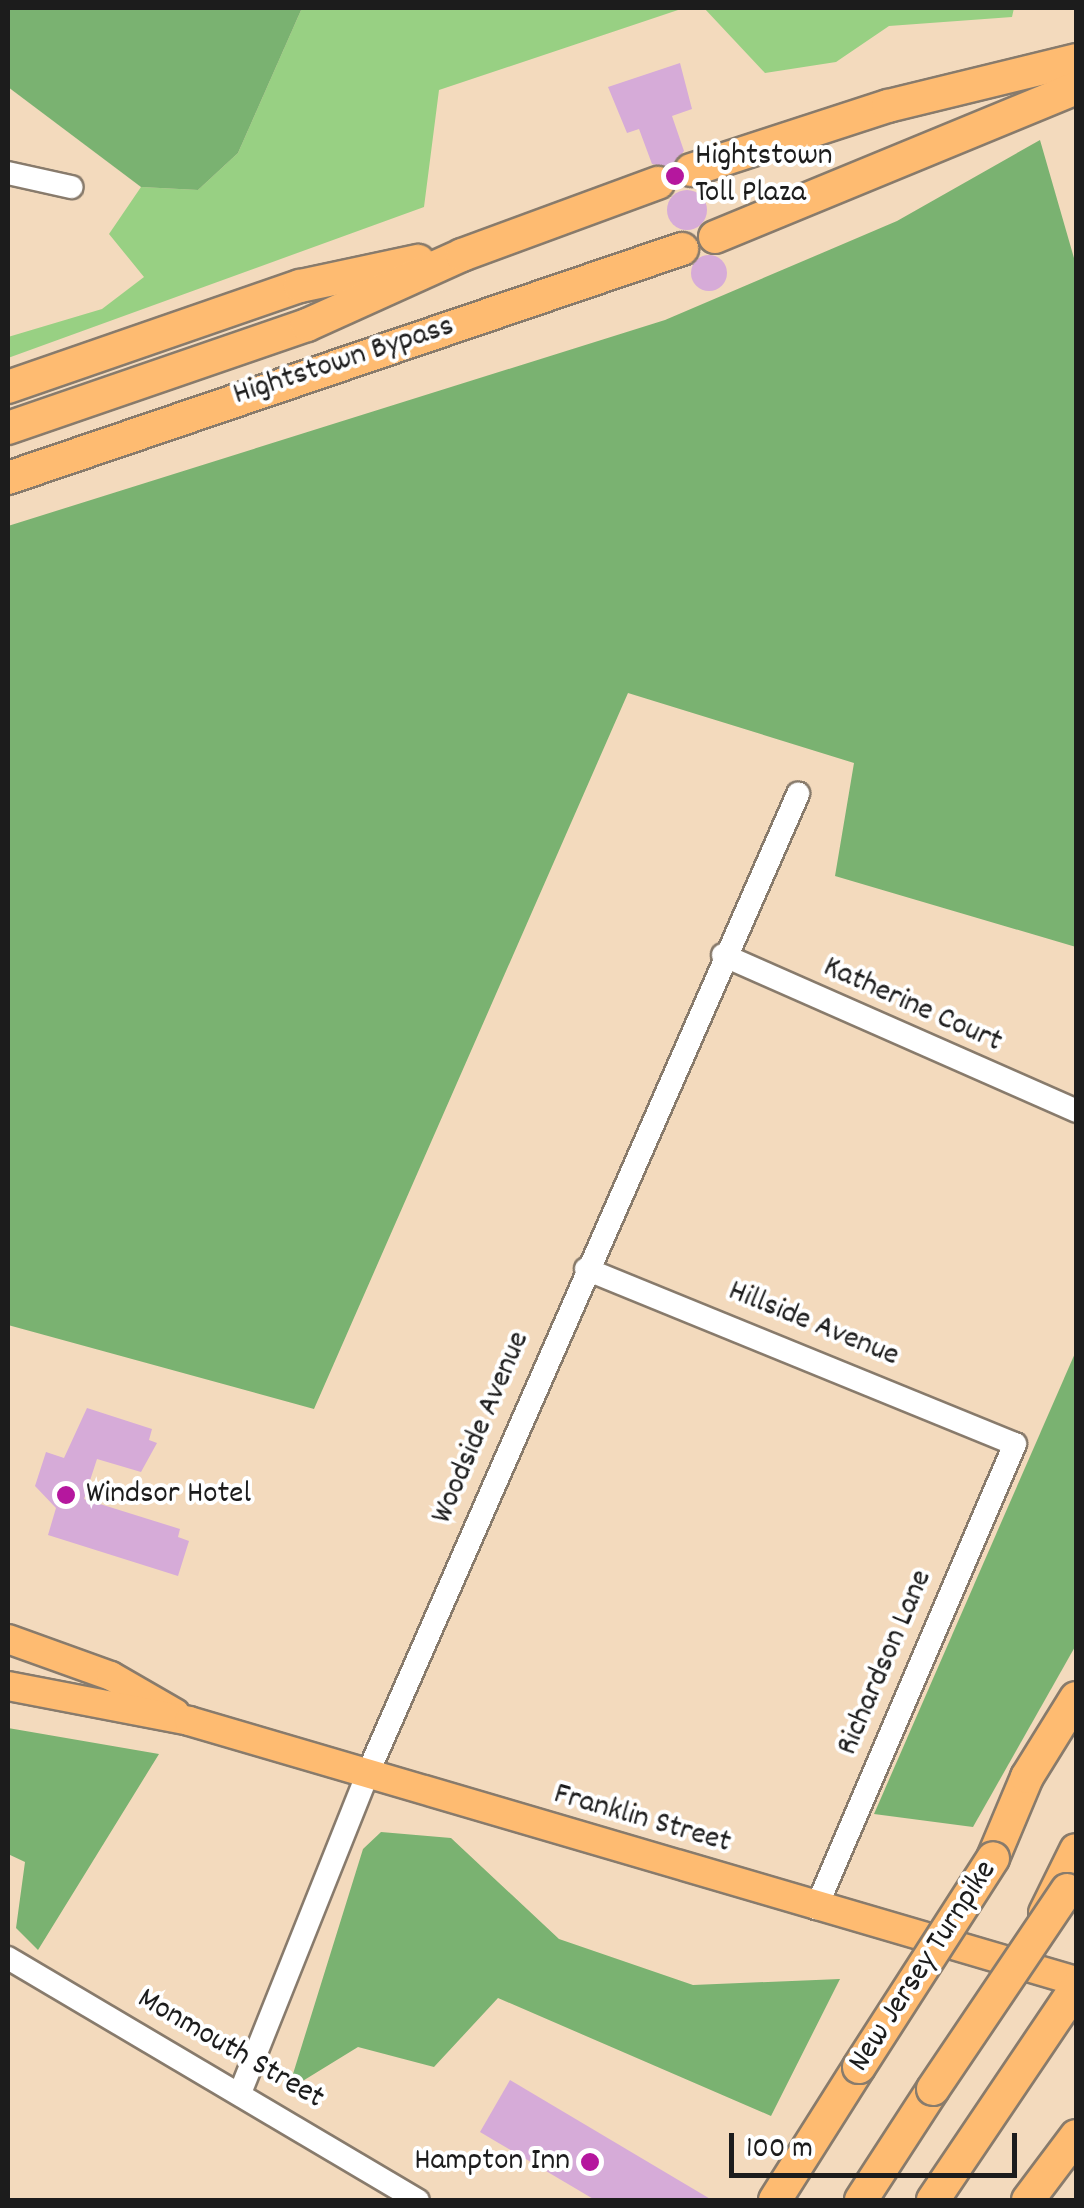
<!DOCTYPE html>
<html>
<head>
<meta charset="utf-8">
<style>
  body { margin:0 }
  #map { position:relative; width:1084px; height:2208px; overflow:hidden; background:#f3dabd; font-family:Dekko,sans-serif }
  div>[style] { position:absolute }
  .green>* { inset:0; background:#98d083 }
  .forest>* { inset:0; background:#7ab271 }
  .building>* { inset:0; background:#d6abd8 }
  .round { border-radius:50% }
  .roads { filter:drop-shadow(2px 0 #887b6c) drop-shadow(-2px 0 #887b6c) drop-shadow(0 2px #887b6c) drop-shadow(0 -2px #887b6c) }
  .minor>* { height:22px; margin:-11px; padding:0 11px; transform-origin:11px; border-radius:11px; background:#fff }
  .major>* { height:28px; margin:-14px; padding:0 14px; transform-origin:14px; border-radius:14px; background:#febb71 }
  .highway>* { height:32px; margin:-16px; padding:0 16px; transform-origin:16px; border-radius:16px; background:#febb71 }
  .bridges { filter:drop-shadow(2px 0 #887b6c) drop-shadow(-2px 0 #887b6c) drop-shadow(0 2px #887b6c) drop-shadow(0 -2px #887b6c) }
  .highway-bridge>* { height:32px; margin:-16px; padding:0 16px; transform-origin:16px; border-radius:16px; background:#febb71 }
  .dots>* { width:28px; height:28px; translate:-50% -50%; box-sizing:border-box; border:5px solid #fff; border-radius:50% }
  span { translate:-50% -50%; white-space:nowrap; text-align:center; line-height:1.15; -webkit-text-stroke:8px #fff; paint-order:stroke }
  .poi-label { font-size:32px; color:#1c1c1c }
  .left { translate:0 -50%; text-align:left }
  .right { translate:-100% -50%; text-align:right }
  .street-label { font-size:32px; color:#1c1c1c }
  .frame { position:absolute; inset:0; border:10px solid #1c1c1c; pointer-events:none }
  .scale { position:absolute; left:729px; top:2133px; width:288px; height:45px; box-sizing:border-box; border:5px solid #1c1c1c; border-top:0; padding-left:12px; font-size:30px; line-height:35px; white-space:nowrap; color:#1c1c1c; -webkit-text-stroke:8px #fff; paint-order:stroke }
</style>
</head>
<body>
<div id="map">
  <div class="green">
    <div style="clip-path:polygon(302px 8px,684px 8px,439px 90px,424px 207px,8px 358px,8px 337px,102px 309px,144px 277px,109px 234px,141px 187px,198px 190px,238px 153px)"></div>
    <div style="clip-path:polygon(704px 8px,1014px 8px,1012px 17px,889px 26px,836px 62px,765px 73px)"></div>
  </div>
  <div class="forest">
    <div style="clip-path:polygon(8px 8px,302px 8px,238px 153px,198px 190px,141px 187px,8px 87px)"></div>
    <div style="clip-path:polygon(1040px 140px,1076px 265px,1076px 947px,835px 876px,854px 763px,628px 693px,314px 1409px,8px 1325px,8px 526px,665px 320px,897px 221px)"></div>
    <div style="clip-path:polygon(1076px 1351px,1076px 1645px,973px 1827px,874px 1814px)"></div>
    <div style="clip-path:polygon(8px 1728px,159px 1754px,38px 1950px,16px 1928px,25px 1862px,8px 1854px)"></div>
    <div style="clip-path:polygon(381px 1832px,451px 1838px,559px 1939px,693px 1985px,840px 1979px,771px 2116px,498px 1998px,434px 2067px,358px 2047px,288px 2090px,363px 1849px)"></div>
  </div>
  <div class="building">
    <div style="clip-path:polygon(680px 63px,692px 109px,672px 116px,684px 151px,671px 168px,652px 164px,639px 129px,627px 133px,608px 87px)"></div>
    <div class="round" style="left:667px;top:190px;width:40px;height:40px"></div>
    <div class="round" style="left:691px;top:255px;width:36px;height:36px"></div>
    <div style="clip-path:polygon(87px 1408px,152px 1429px,149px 1440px,157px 1443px,141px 1472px,97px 1459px,84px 1499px,180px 1529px,178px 1537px,189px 1541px,178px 1576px,48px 1535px,56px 1508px,35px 1486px,46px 1452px,64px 1458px)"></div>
    <div style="clip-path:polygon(510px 2080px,712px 2200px,595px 2200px,480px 2132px)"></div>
  </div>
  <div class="roads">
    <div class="minor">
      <div style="left:8px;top:173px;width:65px;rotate:12.5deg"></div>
      <div style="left:723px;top:955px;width:386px;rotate:23.8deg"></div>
      <div style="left:586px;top:1269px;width:463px;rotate:22.2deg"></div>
      <div style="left:1015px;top:1444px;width:505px;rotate:113.21deg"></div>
      <div style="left:8px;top:1958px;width:476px;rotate:30.6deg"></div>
      <div style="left:240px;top:2093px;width:342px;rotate:-68.2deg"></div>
      <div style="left:367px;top:1775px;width:1072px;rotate:-66.28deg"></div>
    </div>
    <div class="major">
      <div style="left:8px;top:1639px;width:109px;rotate:19.8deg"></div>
      <div style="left:111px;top:1676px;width:74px;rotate:30deg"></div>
      <div style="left:8px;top:1686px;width:184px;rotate:10.9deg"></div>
      <div style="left:189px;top:1721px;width:924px;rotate:16.34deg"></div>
    </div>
    <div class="highway">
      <div style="left:691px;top:170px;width:207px;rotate:-18deg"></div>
      <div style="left:888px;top:106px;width:194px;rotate:-13.7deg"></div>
      <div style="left:715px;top:237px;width:391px;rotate:-22.4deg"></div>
      <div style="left:8px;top:387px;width:309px;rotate:-19.1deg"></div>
      <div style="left:300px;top:286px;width:121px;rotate:-12deg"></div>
      <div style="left:8px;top:428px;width:316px;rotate:-19deg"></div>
      <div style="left:307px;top:325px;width:170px;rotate:-24.3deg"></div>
      <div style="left:462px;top:255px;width:209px;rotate:-20.2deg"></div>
      <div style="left:8px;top:478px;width:712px;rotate:-18.77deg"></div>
      <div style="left:993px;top:1858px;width:88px;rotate:-67.2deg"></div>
      <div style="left:1027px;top:1777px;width:93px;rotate:-58.2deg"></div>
      <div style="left:1045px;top:1913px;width:70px;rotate:-63.8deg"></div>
      <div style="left:775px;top:2200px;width:157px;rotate:-57.7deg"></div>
      <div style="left:861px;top:2200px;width:132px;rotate:-57deg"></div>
      <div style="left:933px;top:2200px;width:256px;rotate:-56deg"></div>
      <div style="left:1028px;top:2200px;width:80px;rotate:-53.1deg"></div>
    </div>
  </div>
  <div class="bridges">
    <div class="highway-bridge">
      <div style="left:859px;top:2067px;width:248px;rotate:-57.3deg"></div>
      <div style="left:933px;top:2089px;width:240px;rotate:-56deg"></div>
    </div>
  </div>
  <div class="dots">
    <div style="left:675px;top:176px;background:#b5179e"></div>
    <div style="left:66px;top:1495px;background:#b5179e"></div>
    <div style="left:590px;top:2162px;background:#b5179e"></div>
  </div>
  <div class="poi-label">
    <span class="left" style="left:695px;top:176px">Hightstown<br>Toll Plaza</span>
    <span class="left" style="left:86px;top:1495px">Windsor Hotel</span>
    <span class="right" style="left:570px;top:2162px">Hampton Inn</span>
  </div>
  <div class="street-label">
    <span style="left:344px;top:362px;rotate:-18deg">Hightstown Bypass</span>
    <span style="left:912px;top:1006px;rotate:24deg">Katherine Court</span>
    <span style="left:813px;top:1325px;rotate:22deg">Hillside Avenue</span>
    <span style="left:482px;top:1428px;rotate:-67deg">Woodside Avenue</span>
    <span style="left:886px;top:1663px;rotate:-67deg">Richardson Lane</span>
    <span style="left:642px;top:1820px;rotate:16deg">Franklin Street</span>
    <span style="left:924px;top:1967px;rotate:-57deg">New Jersey Turnpike</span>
    <span style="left:230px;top:2050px;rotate:30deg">Monmouth Street</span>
  </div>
  <div class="frame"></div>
  <div class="scale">100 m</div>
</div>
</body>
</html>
